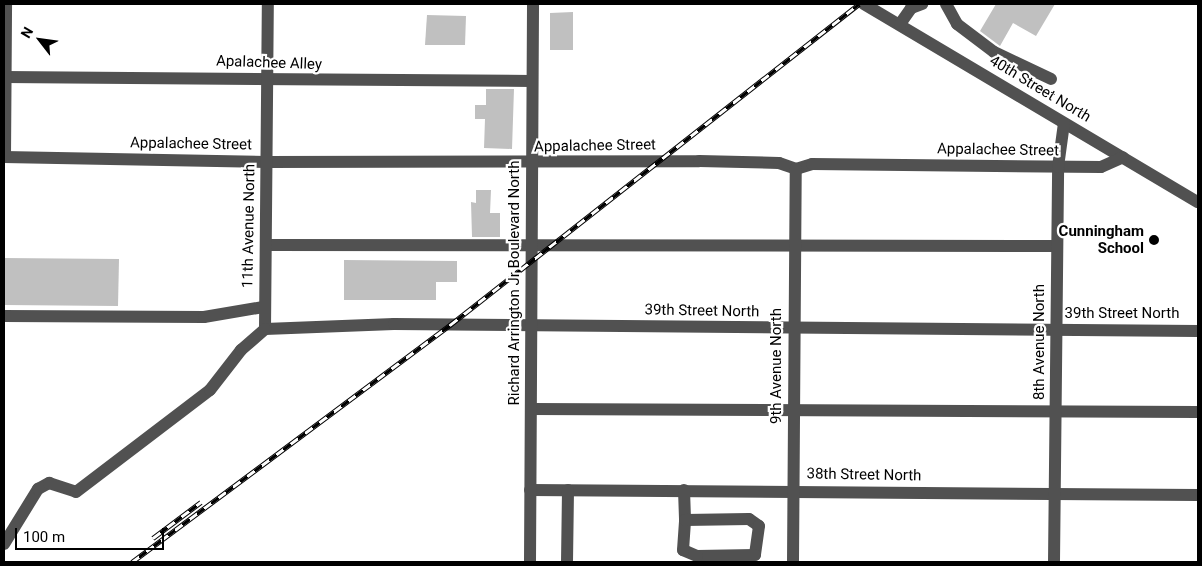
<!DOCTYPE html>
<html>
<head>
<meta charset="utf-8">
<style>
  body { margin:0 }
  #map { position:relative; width:1202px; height:566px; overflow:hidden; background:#fff; font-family:Roboto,sans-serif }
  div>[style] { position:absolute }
  .building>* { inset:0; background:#c0c0c0 }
  .minor>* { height:12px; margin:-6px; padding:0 6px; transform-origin:6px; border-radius:6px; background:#515151 }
  .rail>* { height:5px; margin-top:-2.5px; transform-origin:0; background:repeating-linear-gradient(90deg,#fff 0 9px,#000 0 18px); box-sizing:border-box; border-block:1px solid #000 }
  .dots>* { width:14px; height:14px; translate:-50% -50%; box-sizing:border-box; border:2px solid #fff; border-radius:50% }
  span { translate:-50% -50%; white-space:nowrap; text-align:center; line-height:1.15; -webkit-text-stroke:4.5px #fff; paint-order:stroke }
  .street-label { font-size:15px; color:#000 }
  .poi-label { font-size:15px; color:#000; font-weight:700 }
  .right { translate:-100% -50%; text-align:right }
  .frame { position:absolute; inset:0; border:5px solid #000; pointer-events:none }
  .north { position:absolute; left:15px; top:15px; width:50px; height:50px; -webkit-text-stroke:4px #fff; paint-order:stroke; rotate:300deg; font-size:14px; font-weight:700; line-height:20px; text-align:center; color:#000 }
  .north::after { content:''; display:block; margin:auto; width:18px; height:22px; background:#000; clip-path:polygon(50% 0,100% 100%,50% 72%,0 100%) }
  .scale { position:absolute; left:15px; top:528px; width:149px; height:22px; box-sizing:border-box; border:2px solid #000; border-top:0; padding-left:6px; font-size:15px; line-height:18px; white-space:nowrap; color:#000; -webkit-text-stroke:4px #fff; paint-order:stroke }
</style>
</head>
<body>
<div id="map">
  <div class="building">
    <div style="clip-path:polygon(996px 4px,1055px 4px,1036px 36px,1013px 23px,1000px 46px,980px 31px)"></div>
    <div style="clip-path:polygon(573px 12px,573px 50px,550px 50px,550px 13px)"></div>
    <div style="clip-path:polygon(427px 15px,466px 16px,465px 45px,425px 45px)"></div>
    <div style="clip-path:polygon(486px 89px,514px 89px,512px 149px,484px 148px,485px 119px,475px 119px,475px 105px,486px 105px)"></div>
    <div style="clip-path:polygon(476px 190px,491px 190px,490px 213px,500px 213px,500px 237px,472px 237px,471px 202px,476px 203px)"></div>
    <div style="clip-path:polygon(4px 258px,119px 259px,118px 306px,4px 305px)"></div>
    <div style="clip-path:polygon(344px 260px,457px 261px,457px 282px,436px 282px,436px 300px,344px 300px)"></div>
  </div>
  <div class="minor">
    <div style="left:864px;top:4px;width:388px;rotate:30.7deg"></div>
    <div style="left:946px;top:4px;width:23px;rotate:61deg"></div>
    <div style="left:957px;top:24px;width:46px;rotate:37.1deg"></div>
    <div style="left:994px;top:52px;width:63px;rotate:25.3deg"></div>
    <div style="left:900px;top:24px;width:19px;rotate:-55deg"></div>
    <div style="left:911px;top:8px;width:12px;rotate:-20deg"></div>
    <div style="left:4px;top:77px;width:528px;rotate:0.43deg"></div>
    <div style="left:4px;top:157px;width:262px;rotate:1.1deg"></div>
    <div style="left:266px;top:162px;width:433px;rotate:-0.1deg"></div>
    <div style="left:699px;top:161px;width:80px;rotate:1.4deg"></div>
    <div style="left:779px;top:163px;width:18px;rotate:19deg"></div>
    <div style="left:796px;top:169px;width:17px;rotate:-17deg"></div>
    <div style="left:812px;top:164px;width:289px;rotate:0.6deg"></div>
    <div style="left:1101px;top:167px;width:24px;rotate:-24deg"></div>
    <div style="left:5px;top:157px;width:153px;rotate:-89.6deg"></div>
    <div style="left:266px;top:245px;width:791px;rotate:0.07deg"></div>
    <div style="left:4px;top:316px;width:200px;rotate:0.3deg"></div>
    <div style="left:204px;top:317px;width:60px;rotate:-9.6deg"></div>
    <div style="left:265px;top:329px;width:129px;rotate:-2.2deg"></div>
    <div style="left:394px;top:324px;width:804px;rotate:0.5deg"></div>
    <div style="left:265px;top:329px;width:325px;rotate:-89.5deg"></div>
    <div style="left:531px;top:409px;width:667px;rotate:0.26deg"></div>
    <div style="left:530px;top:490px;width:668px;rotate:0.43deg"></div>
    <div style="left:684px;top:490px;width:30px;rotate:88deg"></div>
    <div style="left:749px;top:519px;width:12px;rotate:35deg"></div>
    <div style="left:759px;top:526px;width:29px;rotate:98deg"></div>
    <div style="left:755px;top:555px;width:58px;rotate:179deg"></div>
    <div style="left:697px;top:556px;width:15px;rotate:-157deg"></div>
    <div style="left:683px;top:550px;width:30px;rotate:-86deg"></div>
    <div style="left:685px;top:520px;width:64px;rotate:-0.9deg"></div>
    <div style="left:4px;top:544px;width:65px;rotate:-58.3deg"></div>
    <div style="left:38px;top:489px;width:13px;rotate:-29deg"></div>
    <div style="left:49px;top:483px;width:28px;rotate:18deg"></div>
    <div style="left:76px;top:492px;width:168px;rotate:-37.3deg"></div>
    <div style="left:210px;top:390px;width:51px;rotate:-52.2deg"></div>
    <div style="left:241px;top:350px;width:32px;rotate:-41deg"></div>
    <div style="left:530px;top:562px;width:558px;rotate:-89.69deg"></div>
    <div style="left:567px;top:562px;width:72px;rotate:-89.2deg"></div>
    <div style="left:793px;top:562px;width:393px;rotate:-89.6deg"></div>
    <div style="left:1054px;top:562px;width:395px;rotate:-89.4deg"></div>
    <div style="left:1058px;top:167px;width:44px;rotate:-82.2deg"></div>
  </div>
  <div class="rail">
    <div style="left:153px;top:538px;width:60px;rotate:-36.9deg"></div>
    <div style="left:132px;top:562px;width:397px;rotate:-36.7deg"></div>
    <div style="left:450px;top:325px;width:520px;rotate:-38.13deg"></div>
  </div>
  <div class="dots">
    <div style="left:1154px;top:240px;background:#000"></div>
  </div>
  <div class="street-label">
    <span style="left:269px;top:63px;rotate:2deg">Apalachee Alley</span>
    <span style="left:1040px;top:89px;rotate:31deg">40th Street North</span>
    <span style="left:191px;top:144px;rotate:1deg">Appalachee Street</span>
    <span style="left:595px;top:146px;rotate:-1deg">Appalachee Street</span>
    <span style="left:998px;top:150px;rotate:1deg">Appalachee Street</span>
    <span style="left:249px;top:226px;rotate:-89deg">11th Avenue North</span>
    <span style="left:515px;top:283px;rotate:-90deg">Richard Arrington Jr Boulevard North</span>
    <span style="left:702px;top:311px;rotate:1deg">39th Street North</span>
    <span style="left:1122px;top:314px">39th Street North</span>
    <span style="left:1040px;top:342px;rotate:-90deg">8th Avenue North</span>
    <span style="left:777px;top:366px;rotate:-90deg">9th Avenue North</span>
    <span style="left:864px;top:475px;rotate:1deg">38th Street North</span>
  </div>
  <div class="poi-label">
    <span class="right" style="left:1144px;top:240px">Cunningham<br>School</span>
  </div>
  <div class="frame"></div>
  <div class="north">N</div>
  <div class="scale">100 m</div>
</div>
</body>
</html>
